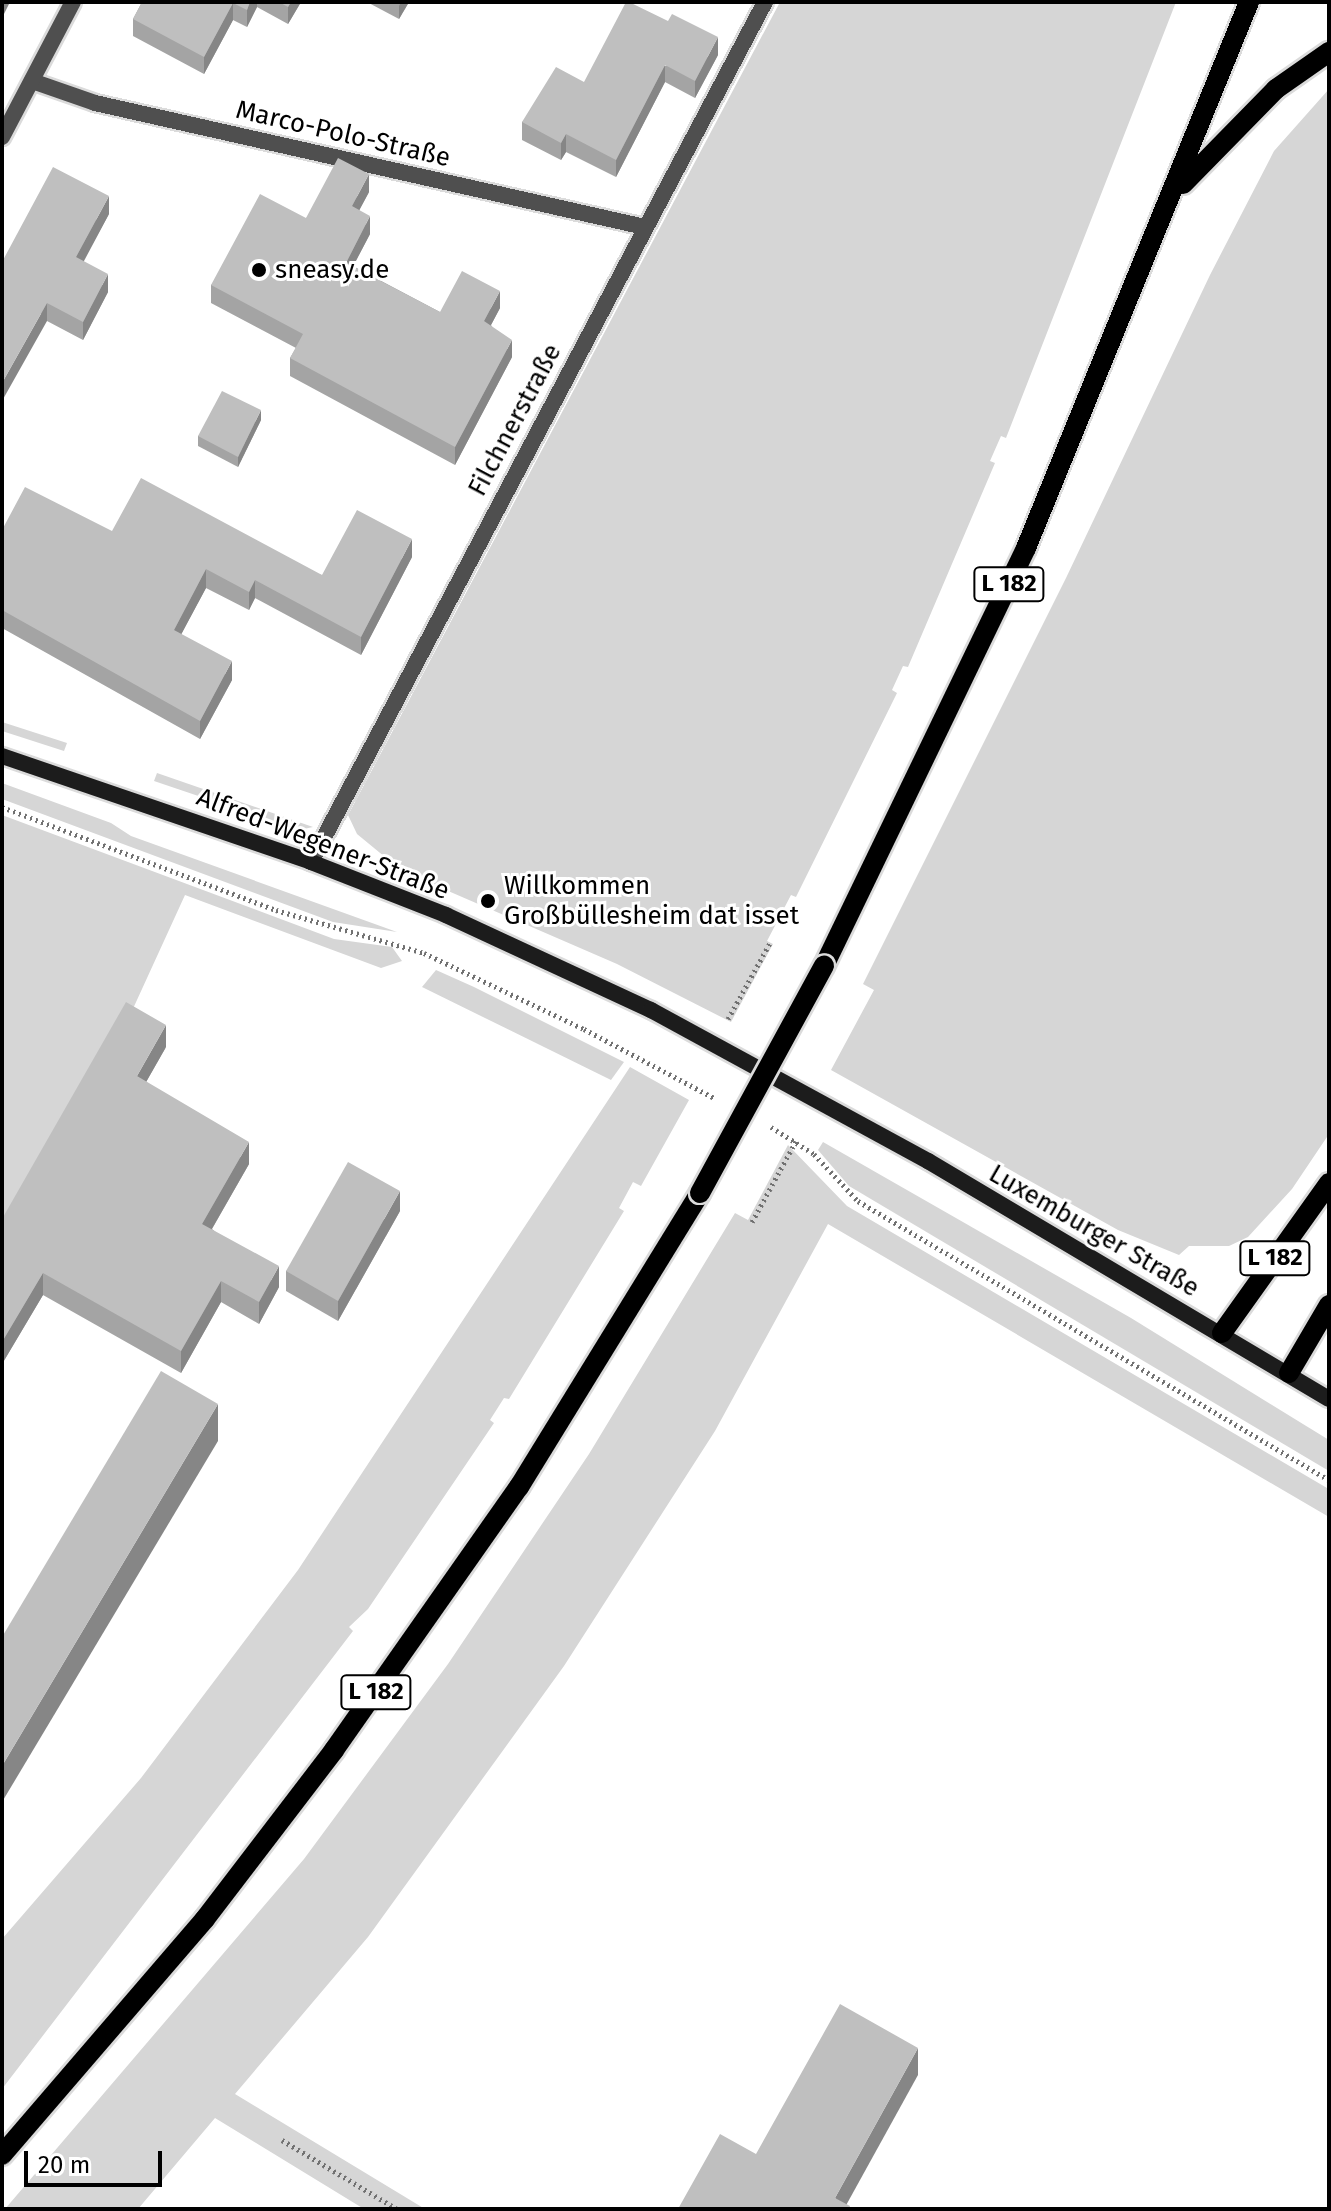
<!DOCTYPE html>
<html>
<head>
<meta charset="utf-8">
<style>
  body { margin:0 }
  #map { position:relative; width:1331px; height:2211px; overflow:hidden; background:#fff; font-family:"Fira Sans",sans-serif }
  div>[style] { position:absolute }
  .green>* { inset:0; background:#d6d6d6 }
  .path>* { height:5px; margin-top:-2.5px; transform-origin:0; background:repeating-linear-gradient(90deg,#717171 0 2px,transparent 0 6px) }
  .roads { filter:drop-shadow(2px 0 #dbdbdb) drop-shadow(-2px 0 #dbdbdb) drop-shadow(0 2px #dbdbdb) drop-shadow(0 -2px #dbdbdb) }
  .street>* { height:16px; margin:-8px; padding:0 8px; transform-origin:8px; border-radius:8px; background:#4f4f4f }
  .secondary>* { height:16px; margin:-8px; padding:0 8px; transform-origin:8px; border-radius:8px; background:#1c1c1c }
  .primary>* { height:20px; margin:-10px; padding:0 10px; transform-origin:10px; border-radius:10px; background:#000 }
  .bridges { filter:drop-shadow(2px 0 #dbdbdb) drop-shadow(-2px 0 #dbdbdb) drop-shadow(0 2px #dbdbdb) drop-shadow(0 -2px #dbdbdb) }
  .primary-bridge>* { height:20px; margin:-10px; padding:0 10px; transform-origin:10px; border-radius:10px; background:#000 }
  .wall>* { inset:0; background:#a4a4a4 }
  .shaded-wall>* { inset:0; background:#868686 }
  .building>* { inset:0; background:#bfbfbf }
  .dots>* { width:22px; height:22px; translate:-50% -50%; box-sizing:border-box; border:4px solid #fff; border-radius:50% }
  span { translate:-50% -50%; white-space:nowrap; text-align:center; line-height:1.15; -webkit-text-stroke:6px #fff; paint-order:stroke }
  .shield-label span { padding:2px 6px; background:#fff; border:2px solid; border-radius:6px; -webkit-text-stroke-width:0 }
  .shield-label { font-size:24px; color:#000; font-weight:700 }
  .street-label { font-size:26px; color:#000 }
  .poi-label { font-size:26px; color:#000 }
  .left { translate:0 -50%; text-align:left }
  .frame { position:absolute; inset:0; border:4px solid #000; pointer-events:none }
  .scale { position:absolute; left:24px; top:2151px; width:138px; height:36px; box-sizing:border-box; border:4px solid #000; border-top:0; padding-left:10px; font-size:24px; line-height:28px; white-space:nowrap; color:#000; -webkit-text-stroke:6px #fff; paint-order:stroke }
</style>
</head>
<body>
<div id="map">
  <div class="green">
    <div style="clip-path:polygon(780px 2px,1176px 2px,1006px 438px,1001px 436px,990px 461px,995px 463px,908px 667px,903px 666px,892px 690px,897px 693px,796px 897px,791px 895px,767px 941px,773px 944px,731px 1022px,617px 964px,402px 871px,357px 834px,348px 815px)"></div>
    <div style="clip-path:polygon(1329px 89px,1329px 1134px,1292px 1189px,1248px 1237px,1229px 1246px,1189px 1246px,1179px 1255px,1118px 1230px,831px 1070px,874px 990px,863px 984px,1066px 578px,1210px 275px,1274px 151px)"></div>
    <div style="clip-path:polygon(2px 722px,67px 743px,64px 751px,2px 731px)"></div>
    <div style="clip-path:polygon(157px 773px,313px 827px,299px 830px,154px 781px)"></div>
    <div style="clip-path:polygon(2px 783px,111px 823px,131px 836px,397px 932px,333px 922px,2px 799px)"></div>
    <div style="clip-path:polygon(2px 815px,334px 939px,392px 947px,402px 961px,381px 968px,185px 895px,126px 1024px,2px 1226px)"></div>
    <div style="clip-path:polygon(436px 970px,474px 987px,624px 1062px,611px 1080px,422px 987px)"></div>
    <div style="clip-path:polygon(630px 1067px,689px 1100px,641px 1186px,633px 1182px,619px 1208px,624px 1211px,509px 1399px,504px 1398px,490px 1420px,494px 1423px,368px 1609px,349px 1627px,353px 1631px,2px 2089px,2px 1939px,141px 1778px,298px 1570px)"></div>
    <div style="clip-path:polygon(823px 1142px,1131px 1318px,1329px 1440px,1329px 1471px,849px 1186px,818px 1150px)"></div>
    <div style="clip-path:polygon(788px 1145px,847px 1206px,1327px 1488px,1329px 1517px,828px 1224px,715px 1431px,564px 1666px,368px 1937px,235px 2094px,425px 2209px,364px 2209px,215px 2118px,138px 2209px,5px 2209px,304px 1859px,448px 1664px,589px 1454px,735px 1213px,748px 1220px)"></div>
  </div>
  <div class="path">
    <div style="left:2px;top:807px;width:293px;rotate:20.6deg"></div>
    <div style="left:276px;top:910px;width:154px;rotate:16.2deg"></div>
    <div style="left:424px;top:953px;width:177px;rotate:25.4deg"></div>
    <div style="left:584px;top:1029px;width:149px;rotate:27.9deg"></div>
    <div style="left:728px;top:1019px;width:87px;rotate:-61.1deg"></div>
    <div style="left:771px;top:1127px;width:51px;rotate:32.1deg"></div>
    <div style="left:814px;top:1154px;width:64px;rotate:46.9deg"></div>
    <div style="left:858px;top:1201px;width:547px;rotate:30.64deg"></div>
    <div style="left:752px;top:1222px;width:92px;rotate:-61.5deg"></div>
    <div style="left:282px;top:2140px;width:134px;rotate:31deg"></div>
  </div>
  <div class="roads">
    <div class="street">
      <div style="left:32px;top:81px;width:67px;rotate:19.2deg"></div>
      <div style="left:95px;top:103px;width:564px;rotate:12.71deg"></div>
      <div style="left:2px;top:137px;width:153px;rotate:-62.3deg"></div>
      <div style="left:311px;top:862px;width:972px;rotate:-62.17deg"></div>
    </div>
    <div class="secondary">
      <div style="left:2px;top:756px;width:327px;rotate:18.9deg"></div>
      <div style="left:311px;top:862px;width:145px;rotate:21.4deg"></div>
      <div style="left:446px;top:915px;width:226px;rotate:24.9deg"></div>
      <div style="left:651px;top:1010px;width:315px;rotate:28.6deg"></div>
      <div style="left:928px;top:1161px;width:466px;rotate:30.7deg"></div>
    </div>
    <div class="primary">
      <div style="left:1183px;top:184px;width:133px;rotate:-45.6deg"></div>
      <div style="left:1276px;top:89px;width:65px;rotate:-34.9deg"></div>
      <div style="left:824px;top:966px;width:464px;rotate:-64.2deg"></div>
      <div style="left:1026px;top:548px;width:590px;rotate:-67.78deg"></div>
      <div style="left:1222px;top:1333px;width:184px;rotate:-54.5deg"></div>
      <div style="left:1289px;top:1373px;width:79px;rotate:-59.5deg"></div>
      <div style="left:2px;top:2155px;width:311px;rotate:-49.3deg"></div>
      <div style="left:205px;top:1919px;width:213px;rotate:-52.6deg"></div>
      <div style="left:334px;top:1750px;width:322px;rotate:-54.9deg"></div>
      <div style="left:519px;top:1487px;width:345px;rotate:-58.4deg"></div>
    </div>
  </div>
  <div class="bridges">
    <div class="primary-bridge">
      <div style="left:700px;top:1193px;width:259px;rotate:-61.4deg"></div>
    </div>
  </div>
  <div class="wall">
    <div style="clip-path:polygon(142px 2px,301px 2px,288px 24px,257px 7px,247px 27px,233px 20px,204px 74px,133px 36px,133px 19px)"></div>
    <div style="clip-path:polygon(367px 2px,409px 2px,399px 19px)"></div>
    <div style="clip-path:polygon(718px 55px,695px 98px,665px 82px,616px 177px,566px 152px,561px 160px,522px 140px,522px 122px,584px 82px)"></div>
    <div style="clip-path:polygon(369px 192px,359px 210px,370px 234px,353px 266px,440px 312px,500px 308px,491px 325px,512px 357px,455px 465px,290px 376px,290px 358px,296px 348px,211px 303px,211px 285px,306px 218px)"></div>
    <div style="clip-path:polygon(109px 214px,83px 261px,108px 292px,83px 340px,47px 321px,2px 262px)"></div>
    <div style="clip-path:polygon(261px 420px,238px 467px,198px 446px,198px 436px)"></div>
    <div style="clip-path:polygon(2px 530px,112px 531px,322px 575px,412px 557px,361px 655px,255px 598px,249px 610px,206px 588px,181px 634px,232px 680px,200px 739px,2px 628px)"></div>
    <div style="clip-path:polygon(166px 1047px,146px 1082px,249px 1164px,212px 1229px,279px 1287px,259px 1324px,221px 1302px,181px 1373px,43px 1295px,2px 1364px,2px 1219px)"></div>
    <div style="clip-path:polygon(400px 1211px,338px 1321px,286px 1291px,286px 1271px)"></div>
  </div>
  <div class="shaded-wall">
    <div style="clip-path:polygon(2px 2px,10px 2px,2px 18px)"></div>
    <div style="clip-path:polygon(250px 2px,257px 2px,257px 7px,247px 27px,247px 10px)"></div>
    <div style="clip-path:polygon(291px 2px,301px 2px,288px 24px,288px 7px)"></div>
    <div style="clip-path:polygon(401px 2px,409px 2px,399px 19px,399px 6px)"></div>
    <div style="clip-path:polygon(233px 3px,233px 20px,204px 74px,204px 57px)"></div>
    <div style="clip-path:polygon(718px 37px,718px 55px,695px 98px,695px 81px)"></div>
    <div style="clip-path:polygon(665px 65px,665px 82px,616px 177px,616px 160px)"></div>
    <div style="clip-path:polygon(566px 134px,566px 152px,561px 160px,561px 143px)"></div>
    <div style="clip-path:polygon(369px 174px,369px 192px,352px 224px,352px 206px)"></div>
    <div style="clip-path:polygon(109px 196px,109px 214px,76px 276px,76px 257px)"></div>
    <div style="clip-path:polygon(370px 216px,370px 234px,346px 280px,346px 263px)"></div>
    <div style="clip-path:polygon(108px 274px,108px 292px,83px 340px,83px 322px)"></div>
    <div style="clip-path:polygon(500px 291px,500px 308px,484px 338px,484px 321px)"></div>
    <div style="clip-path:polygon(47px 303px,47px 321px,2px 401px,2px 383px)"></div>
    <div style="clip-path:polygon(512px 340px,512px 357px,455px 465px,455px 447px)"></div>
    <div style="clip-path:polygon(261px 410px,261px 420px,238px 467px,238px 457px)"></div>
    <div style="clip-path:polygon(412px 539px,412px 557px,361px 655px,361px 637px)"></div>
    <div style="clip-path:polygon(206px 569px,206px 588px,174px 648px,174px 630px)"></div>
    <div style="clip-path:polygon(255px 580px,255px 598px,249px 610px,249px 592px)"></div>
    <div style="clip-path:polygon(232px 661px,232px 680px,200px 739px,200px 721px)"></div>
    <div style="clip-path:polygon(166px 1025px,166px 1047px,137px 1098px,137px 1076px)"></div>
    <div style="clip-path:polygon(249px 1142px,249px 1164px,202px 1246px,202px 1224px)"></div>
    <div style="clip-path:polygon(400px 1191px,400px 1211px,338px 1321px,338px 1301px)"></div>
    <div style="clip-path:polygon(279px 1266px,279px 1287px,259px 1324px,259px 1302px)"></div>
    <div style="clip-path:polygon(43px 1273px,43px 1295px,2px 1364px,2px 1342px)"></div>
    <div style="clip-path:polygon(221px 1281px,221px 1302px,181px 1373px,181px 1351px)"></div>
    <div style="clip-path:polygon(218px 1404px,218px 1441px,2px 1802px,2px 1766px)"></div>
    <div style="clip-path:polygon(918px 2048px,918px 2075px,844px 2209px,835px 2198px)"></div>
  </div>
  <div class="building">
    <div style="clip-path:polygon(142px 2px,250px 2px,247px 10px,233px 3px,204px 57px,133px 19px)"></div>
    <div style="clip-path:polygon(279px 2px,291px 2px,288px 7px)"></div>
    <div style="clip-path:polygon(626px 2px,629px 2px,668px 21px,672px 14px,718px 37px,695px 81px,665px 65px,616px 160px,566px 134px,561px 143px,522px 122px,556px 67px,584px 82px)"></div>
    <div style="clip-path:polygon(338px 158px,369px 174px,352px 206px,370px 216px,346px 263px,440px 312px,462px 271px,500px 291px,484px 321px,512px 340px,455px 447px,290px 358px,303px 334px,211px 285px,260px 194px,306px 218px)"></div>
    <div style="clip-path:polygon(53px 167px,109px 196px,76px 257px,108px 274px,83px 322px,47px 303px,2px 383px,2px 262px)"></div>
    <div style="clip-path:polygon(222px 391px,261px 410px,238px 457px,198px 436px)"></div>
    <div style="clip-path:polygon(141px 478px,322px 575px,357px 510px,412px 539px,361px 637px,255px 580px,249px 592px,206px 569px,174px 630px,232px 661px,200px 721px,2px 610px,2px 530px,25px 487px,112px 531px)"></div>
    <div style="clip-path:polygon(126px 1002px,166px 1025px,137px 1076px,249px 1142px,202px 1224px,279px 1266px,259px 1302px,221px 1281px,181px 1351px,43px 1273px,2px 1342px,2px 1219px)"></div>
    <div style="clip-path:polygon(348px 1162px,400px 1191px,338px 1301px,286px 1271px)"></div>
    <div style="clip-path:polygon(161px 1371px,218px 1404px,2px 1766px,2px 1637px)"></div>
    <div style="clip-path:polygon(840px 2004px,918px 2048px,835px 2198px,850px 2206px,849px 2209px,678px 2209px,720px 2134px,756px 2154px)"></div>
  </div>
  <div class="dots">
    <div style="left:259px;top:270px;background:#000"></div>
    <div style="left:488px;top:901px;background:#000"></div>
  </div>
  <div class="shield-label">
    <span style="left:1009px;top:584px">L 182</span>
    <span style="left:1275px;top:1258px">L 182</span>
    <span style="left:376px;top:1692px">L 182</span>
  </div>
  <div class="street-label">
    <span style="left:343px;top:134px;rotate:13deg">Marco-Polo-Straße</span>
    <span style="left:515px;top:420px;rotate:-62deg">Filchnerstraße</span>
    <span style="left:323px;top:844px;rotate:21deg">Alfred-Wegener-Straße</span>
    <span style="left:1094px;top:1231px;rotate:30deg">Luxemburger Straße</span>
  </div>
  <div class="poi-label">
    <span class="left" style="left:275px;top:270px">sneasy.de</span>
    <span class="left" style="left:504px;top:901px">Willkommen<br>Großbüllesheim dat isset</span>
  </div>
  <div class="frame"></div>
  <div class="scale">20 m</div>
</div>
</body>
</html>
